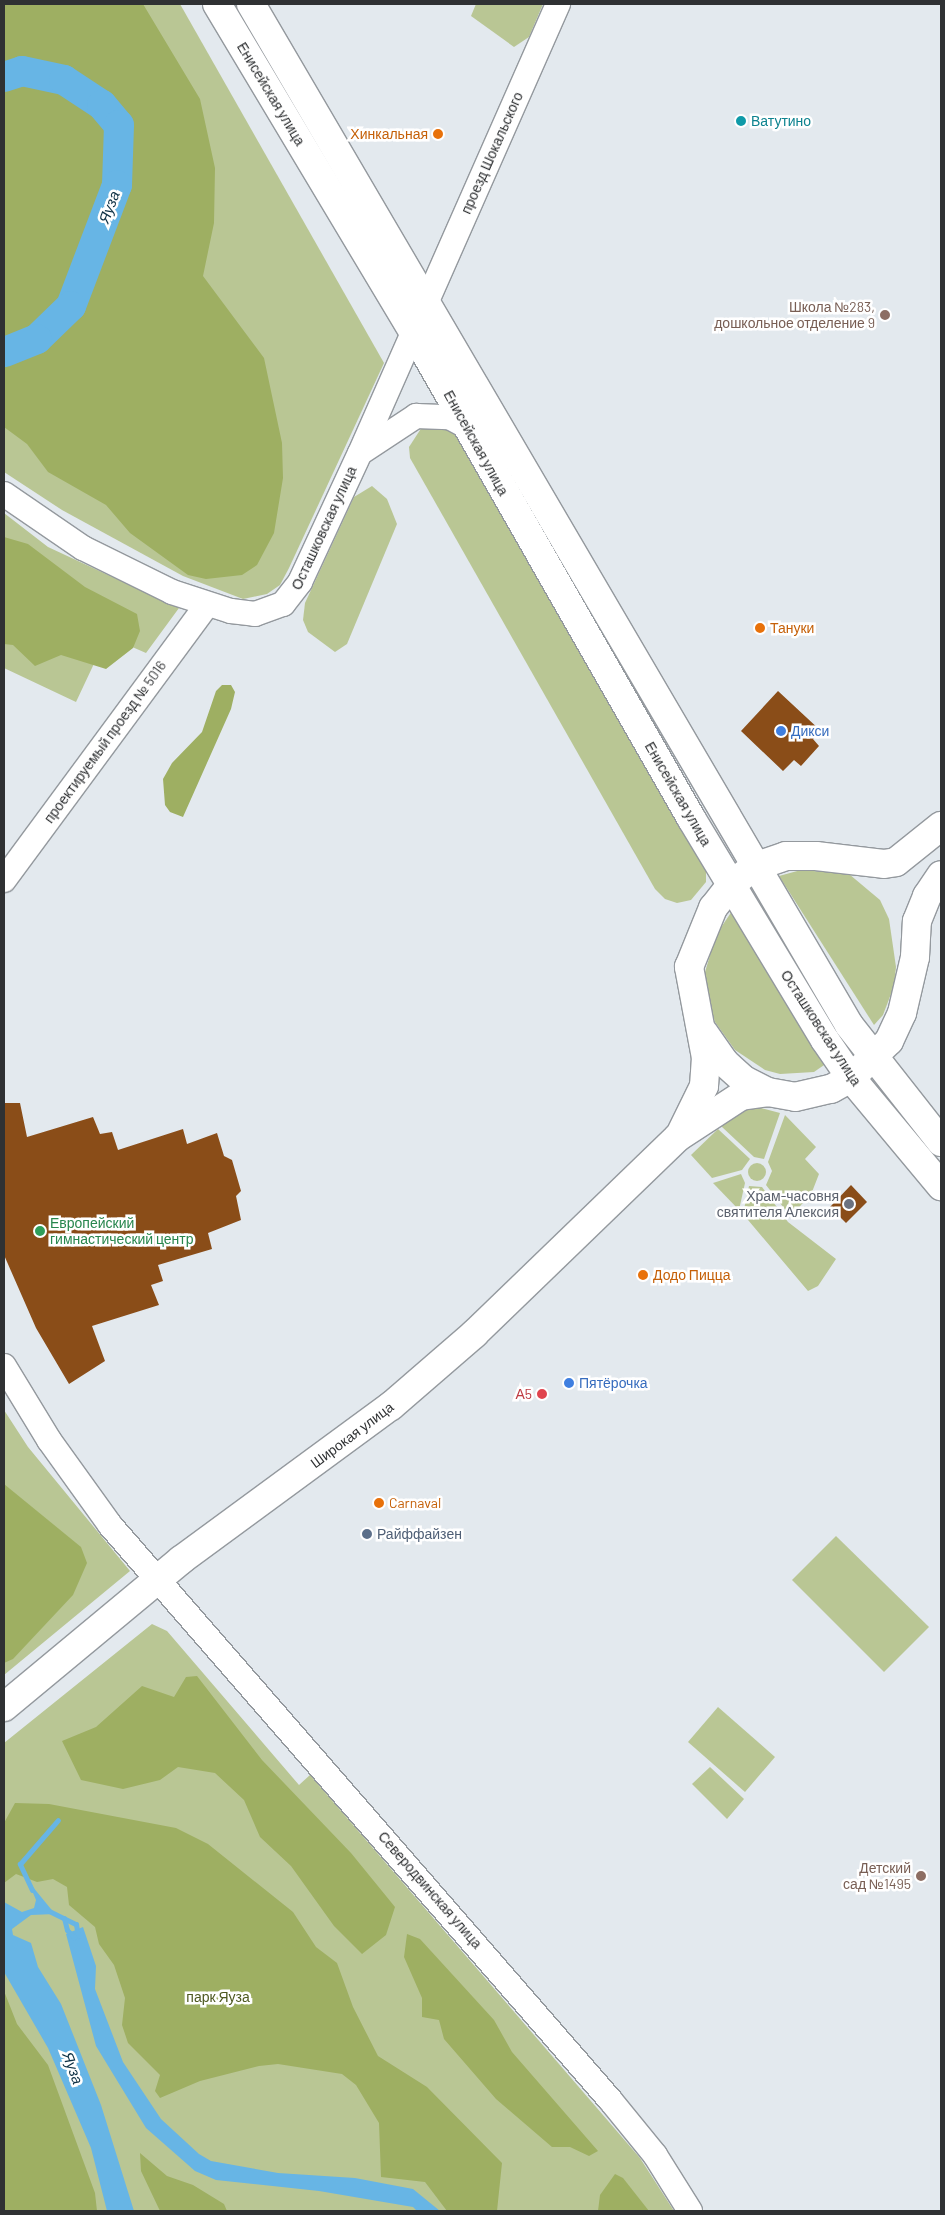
<!DOCTYPE html>
<html>
<head>
<meta charset="utf-8">
<style>
  body { margin:0 }
  #map { position:relative; width:945px; height:2215px; overflow:hidden; background:#e3e9ee; font-family:Barlow,sans-serif }
  div>[style] { position:absolute }
  .green>* { inset:0; background:#b9c694 }
  .round { border-radius:50% }
  .forest>* { inset:0; background:#9eaf62 }
  .water>* { inset:0; background:#67b5e5 }
  .stream>* { height:5px; margin:-2.5px; padding:0 2.5px; transform-origin:2.5px; border-radius:2.5px; background:#67b5e5 }
  .river>* { height:30px; margin:-15px; padding:0 15px; transform-origin:15px; border-radius:15px; background:#67b5e5 }
  .building>* { inset:0; background:#8a4d18 }
  .roads { filter:drop-shadow(1px 0 #94999e) drop-shadow(-1px 0 #94999e) drop-shadow(0 1px #94999e) drop-shadow(0 -1px #94999e) }
  .minor>* { height:24px; margin:-12px; padding:0 12px; transform-origin:12px; border-radius:12px; background:#fff }
  .major>* { height:28px; margin:-14px; padding:0 14px; transform-origin:14px; border-radius:14px; background:#fff }
  .dots>* { width:14px; height:14px; translate:-50% -50%; box-sizing:border-box; border:2px solid #fff; border-radius:50% }
  span { translate:-50% -50%; white-space:nowrap; text-align:center; line-height:1.15; -webkit-text-stroke:5px #fff; paint-order:stroke }
  .street-label { font-size:14px; color:#2f3133 }
  .culture-label { font-size:14px; color:#0d838f }
  .left { translate:0 -50%; text-align:left }
  .food-label { font-size:14px; color:#c56008 }
  .right { translate:-100% -50%; text-align:right }
  .education-label { font-size:14px; color:#785e54 }
  .shop-label { font-size:14px; color:#366cbe }
  .worship-label { font-size:14px; color:#5b616d }
  .leisure-label { font-size:14px; color:#27864d }
  .health-label { font-size:14px; color:#be3a42 }
  .service-label { font-size:14px; color:#4e5e75 }
  .park-label { font-size:14px; color:#4e5921 }
  .water-label { font-size:15px; color:#0d3044; font-style:italic }
  .frame { position:absolute; inset:0; border:5px solid #2f3133; pointer-events:none }
</style>
</head>
<body>
<div id="map">
  <div class="green">
    <div style="clip-path:polygon(4px 4px,180px 4px,384px 363px,289px 568px,280px 585px,267px 594px,243px 599px,183px 576px,62px 510px,4px 472px)"></div>
    <div style="clip-path:polygon(476px 4px,543px 4px,529px 37px,514px 47px,471px 16px)"></div>
    <div style="clip-path:polygon(443px 425px,454px 433px,697px 848px,706px 868px,706px 882px,691px 900px,677px 903px,665px 899px,655px 889px,410px 458px,409px 447px,422px 427px)"></div>
    <div style="clip-path:polygon(372px 486px,387px 499px,397px 524px,347px 644px,335px 652px,308px 632px,303px 620px,305px 603px,354px 497px)"></div>
    <div style="clip-path:polygon(4px 513px,48px 547px,179px 608px,146px 653px,107px 636px,76px 702px,4px 668px)"></div>
    <div style="clip-path:polygon(801px 870px,849px 874px,880px 900px,889px 919px,896px 967px,894px 986px,883px 1015px,874px 1025px,779px 876px)"></div>
    <div style="clip-path:polygon(732px 911px,827px 1063px,814px 1072px,780px 1074px,765px 1070px,735px 1050px,715px 1022px,705px 991px,705px 972px,716px 935px)"></div>
    <div style="clip-path:polygon(749px 1105px,780px 1113px,764px 1159px,754px 1157px,721px 1126px,737px 1110px)"></div>
    <div style="clip-path:polygon(785px 1115px,816px 1147px,805px 1159px,819px 1174px,812px 1192px,791px 1217px,766px 1185px,772px 1171px,768px 1162px)"></div>
    <div style="clip-path:polygon(718px 1129px,750px 1159px,742px 1170px,712px 1178px,691px 1155px)"></div>
    <div class="round" style="left:748px;top:1163px;width:18px;height:18px"></div>
    <div style="clip-path:polygon(741px 1174px,745px 1183px,739px 1210px,713px 1183px)"></div>
    <div style="clip-path:polygon(749px 1186px,762px 1187px,788px 1222px,836px 1259px,818px 1286px,808px 1291px,743px 1214px)"></div>
    <div style="clip-path:polygon(4px 1410px,28px 1447px,130px 1571px,4px 1675px)"></div>
    <div style="clip-path:polygon(836px 1536px,929px 1627px,884px 1672px,792px 1580px)"></div>
    <div style="clip-path:polygon(152px 1624px,167px 1631px,299px 1785px,310px 1775px,640px 2158px,674px 2211px,4px 2211px,4px 1743px)"></div>
    <div style="clip-path:polygon(718px 1707px,775px 1757px,745px 1792px,688px 1742px)"></div>
    <div style="clip-path:polygon(710px 1767px,744px 1799px,727px 1819px,692px 1784px)"></div>
  </div>
  <div class="forest">
    <div style="clip-path:polygon(4px 4px,143px 4px,200px 99px,215px 168px,214px 223px,203px 276px,264px 358px,282px 443px,283px 478px,274px 533px,257px 565px,242px 575px,206px 579px,188px 575px,130px 533px,106px 505px,48px 472px,27px 444px,4px 427px)"></div>
    <div style="clip-path:polygon(4px 537px,28px 544px,85px 587px,137px 614px,140px 631px,133px 648px,106px 669px,61px 655px,35px 666px,13px 645px,4px 644px)"></div>
    <div style="clip-path:polygon(222px 685px,231px 685px,235px 692px,231px 709px,183px 817px,170px 812px,165px 805px,163px 779px,172px 763px,202px 732px,216px 691px)"></div>
    <div style="clip-path:polygon(4px 1484px,81px 1547px,87px 1563px,73px 1595px,13px 1659px,4px 1663px)"></div>
    <div style="clip-path:polygon(197px 1676px,262px 1760px,351px 1853px,395px 1907px,386px 1935px,362px 1954px,334px 1926px,291px 1866px,260px 1837px,244px 1800px,215px 1773px,178px 1767px,160px 1780px,123px 1789px,81px 1780px,62px 1741px,96px 1727px,142px 1686px,174px 1697px,186px 1677px)"></div>
    <div style="clip-path:polygon(15px 1803px,49px 1804px,176px 1828px,208px 1844px,293px 1912px,316px 1947px,337px 1963px,353px 2007px,378px 2056px,427px 2087px,502px 2163px,497px 2211px,447px 2211px,425px 2182px,381px 2177px,379px 2123px,356px 2085px,342px 2074px,278px 2064px,259px 2066px,200px 2081px,160px 2098px,155px 2091px,160px 2075px,128px 2043px,122px 2025px,125px 1998px,114px 1965px,99px 1944px,95px 1927px,69px 1905px,67px 1887px,53px 1879px,37px 1882px,16px 1874px,4px 1883px,4px 1823px)"></div>
    <div style="clip-path:polygon(407px 1934px,420px 1939px,494px 2020px,512px 2052px,598px 2151px,589px 2156px,570px 2147px,552px 2147px,496px 2099px,444px 2039px,439px 2020px,422px 2017px,422px 1998px,404px 1957px)"></div>
    <div style="clip-path:polygon(4px 1991px,17px 2024px,48px 2065px,95px 2193px,97px 2211px,4px 2211px)"></div>
    <div style="clip-path:polygon(140px 2153px,167px 2176px,193px 2185px,224px 2204px,227px 2211px,160px 2211px,141px 2171px)"></div>
    <div style="clip-path:polygon(615px 2174px,623px 2178px,649px 2211px,598px 2211px,600px 2195px)"></div>
  </div>
  <div class="water">
    <div style="clip-path:polygon(28px 1881px,55px 1914px,31px 1915px,12px 1929px,13px 1935px,31px 1943px,38px 1967px,61px 2004px,101px 2105px,134px 2211px,107px 2211px,91px 2148px,48px 2048px,4px 1972px,4px 1902px,22px 1912px,34px 1908px,36px 1900px)"></div>
    <div style="clip-path:polygon(83px 1927px,96px 1966px,95px 1989px,123px 2062px,161px 2119px,199px 2154px,211px 2161px,278px 2173px,355px 2178px,413px 2189px,440px 2211px,417px 2211px,413px 2207px,319px 2191px,216px 2180px,195px 2171px,146px 2128px,96px 2046px,66px 1934px)"></div>
  </div>
  <div class="stream">
    <div style="left:32px;top:1890px;width:29px;rotate:-115deg"></div>
    <div style="left:20px;top:1864px;width:58px;rotate:-49.2deg"></div>
    <div style="left:49px;top:1911px;width:30px;rotate:26deg"></div>
    <div style="left:76px;top:1924px;width:12px;rotate:81deg"></div>
    <div style="left:64px;top:1918px;width:12px;rotate:76deg"></div>
    <div style="left:67px;top:1930px;width:10px;rotate:45deg"></div>
  </div>
  <div class="river">
    <div style="left:4px;top:77px;width:19px;rotate:-18deg"></div>
    <div style="left:22px;top:71px;width:43px;rotate:12.1deg"></div>
    <div style="left:64px;top:80px;width:45px;rotate:33.3deg"></div>
    <div style="left:102px;top:105px;width:26px;rotate:50deg"></div>
    <div style="left:119px;top:125px;width:60px;rotate:91.9deg"></div>
    <div style="left:117px;top:185px;width:129px;rotate:110.8deg"></div>
    <div style="left:71px;top:306px;width:47px;rotate:135.9deg"></div>
    <div style="left:37px;top:339px;width:35px;rotate:158deg"></div>
  </div>
  <div class="building">
    <div style="clip-path:polygon(778px 691px,821px 731px,813px 739px,819px 746px,801px 766px,794px 760px,783px 771px,741px 731px)"></div>
    <div style="clip-path:polygon(4px 1103px,20px 1103px,27px 1137px,93px 1117px,100px 1134px,112px 1132px,118px 1150px,183px 1129px,187px 1144px,217px 1133px,224px 1156px,232px 1160px,241px 1191px,236px 1196px,241px 1220px,208px 1233px,212px 1249px,158px 1265px,163px 1281px,151px 1285px,159px 1305px,92px 1326px,105px 1361px,69px 1384px,36px 1328px,4px 1255px)"></div>
    <div style="clip-path:polygon(851px 1185px,867px 1202px,846px 1223px,830px 1207px)"></div>
  </div>
  <div class="roads">
    <div class="minor">
      <div style="left:363px;top:451px;width:64px;rotate:-33.4deg"></div>
      <div style="left:416px;top:416px;width:33px;rotate:2deg"></div>
      <div style="left:449px;top:417px;width:19px;rotate:28deg"></div>
      <div style="left:4px;top:494px;width:96px;rotate:34.4deg"></div>
      <div style="left:83px;top:548px;width:99px;rotate:26.3deg"></div>
      <div style="left:172px;top:592px;width:62px;rotate:17.9deg"></div>
      <div style="left:231px;top:611px;width:24px;rotate:7deg"></div>
      <div style="left:255px;top:614px;width:30px;rotate:-20deg"></div>
      <div style="left:283px;top:604px;width:28px;rotate:-52deg"></div>
      <div style="left:300px;top:582px;width:142px;rotate:-65.1deg"></div>
      <div style="left:360px;top:453px;width:491px;rotate:-66.2deg"></div>
      <div style="left:4px;top:880px;width:342px;rotate:-53.6deg"></div>
      <div style="left:4px;top:1366px;width:87px;rotate:58.7deg"></div>
      <div style="left:49px;top:1440px;width:105px;rotate:54.3deg"></div>
      <div style="left:110px;top:1525px;width:763px;rotate:48.98deg"></div>
      <div style="left:611px;top:2101px;width:70px;rotate:50.8deg"></div>
      <div style="left:655px;top:2155px;width:66px;rotate:58deg"></div>
    </div>
    <div class="major">
      <div style="left:217px;top:4px;width:383px;rotate:59.1deg"></div>
      <div style="left:414px;top:333px;width:559px;rotate:60.27deg"></div>
      <div style="left:691px;top:818px;width:259px;rotate:58.9deg"></div>
      <div style="left:825px;top:1040px;width:46px;rotate:55.6deg"></div>
      <div style="left:851px;top:1078px;width:141px;rotate:50.2deg"></div>
      <div style="left:251px;top:4px;width:1183px;rotate:59.64deg"></div>
      <div style="left:849px;top:1025px;width:149px;rotate:51.8deg"></div>
      <div style="left:704px;top:1033px;width:35px;rotate:55deg"></div>
      <div style="left:724px;top:1062px;width:27px;rotate:42deg"></div>
      <div style="left:744px;top:1080px;width:27px;rotate:27deg"></div>
      <div style="left:768px;top:1092px;width:27px;rotate:10deg"></div>
      <div style="left:795px;top:1097px;width:37px;rotate:-13deg"></div>
      <div style="left:831px;top:1089px;width:23px;rotate:-29deg"></div>
      <div style="left:851px;top:1078px;width:53px;rotate:-44.2deg"></div>
      <div style="left:889px;top:1041px;width:31px;rotate:-65deg"></div>
      <div style="left:902px;top:1013px;width:57px;rotate:-76.9deg"></div>
      <div style="left:915px;top:957px;width:36px;rotate:-87deg"></div>
      <div style="left:917px;top:921px;width:27px;rotate:-68deg"></div>
      <div style="left:927px;top:896px;width:25px;rotate:-56deg"></div>
      <div style="left:682px;top:1131px;width:50px;rotate:-63.9deg"></div>
      <div style="left:704px;top:1086px;width:28px;rotate:-86deg"></div>
      <div style="left:706px;top:1058px;width:93px;rotate:-100.6deg"></div>
      <div style="left:689px;top:967px;width:64px;rotate:-67.9deg"></div>
      <div style="left:713px;top:908px;width:31px;rotate:-52deg"></div>
      <div style="left:732px;top:884px;width:28px;rotate:-38deg"></div>
      <div style="left:754px;top:867px;width:34px;rotate:-19deg"></div>
      <div style="left:786px;top:856px;width:30px"></div>
      <div style="left:816px;top:856px;width:68px;rotate:6.7deg"></div>
      <div style="left:884px;top:864px;width:12px;rotate:-9deg"></div>
      <div style="left:896px;top:862px;width:58px;rotate:-38.7deg"></div>
      <div style="left:4px;top:1707px;width:230px;rotate:-39.7deg"></div>
      <div style="left:181px;top:1560px;width:260px;rotate:-36.3deg"></div>
      <div style="left:391px;top:1406px;width:110px;rotate:-40.9deg"></div>
      <div style="left:474px;top:1334px;width:284px;rotate:-44deg"></div>
      <div style="left:678px;top:1137px;width:75px;rotate:-33.1deg"></div>
      <div style="left:741px;top:1096px;width:27px;rotate:-8deg"></div>
    </div>
  </div>
  <div class="dots">
    <div style="left:741px;top:121px;background:#0f9aa8"></div>
    <div style="left:438px;top:134px;background:#e8710a"></div>
    <div style="left:885px;top:315px;background:#8d6e63"></div>
    <div style="left:760px;top:628px;background:#e8710a"></div>
    <div style="left:781px;top:731px;background:#3f7fe0"></div>
    <div style="left:849px;top:1204px;background:#6b7280"></div>
    <div style="left:40px;top:1231px;background:#2e9e5b"></div>
    <div style="left:643px;top:1275px;background:#e8710a"></div>
    <div style="left:569px;top:1383px;background:#3f7fe0"></div>
    <div style="left:542px;top:1394px;background:#e0444e"></div>
    <div style="left:379px;top:1503px;background:#e8710a"></div>
    <div style="left:367px;top:1534px;background:#5c6f8a"></div>
    <div style="left:921px;top:1876px;background:#8d6e63"></div>
  </div>
  <div class="street-label">
    <span style="left:271px;top:94px;rotate:59deg">Енисейская улица</span>
    <span style="left:492px;top:153px;rotate:-66deg">проезд Шокальского</span>
    <span style="left:476px;top:443px;rotate:61deg">Енисейская улица</span>
    <span style="left:324px;top:528px;rotate:-65deg">Осташковская улица</span>
    <span style="left:105px;top:742px;rotate:-54deg">проектируемый проезд № 5016</span>
    <span style="left:678px;top:794px;rotate:60deg">Енисейская улица</span>
    <span style="left:821px;top:1028px;rotate:57deg">Осташковская улица</span>
    <span style="left:352px;top:1435px;rotate:-37deg">Широкая улица</span>
    <span style="left:430px;top:1890px;rotate:49deg">Северодвинская улица</span>
  </div>
  <div class="culture-label">
    <span class="left" style="left:751px;top:121px">Ватутино</span>
  </div>
  <div class="food-label">
    <span class="right" style="left:428px;top:134px">Хинкальная</span>
    <span class="left" style="left:770px;top:628px">Тануки</span>
    <span class="left" style="left:653px;top:1275px">Додо Пицца</span>
    <span class="left" style="left:389px;top:1503px">Carnaval</span>
  </div>
  <div class="education-label">
    <span class="right" style="left:875px;top:315px">Школа №283,<br>дошкольное отделение 9</span>
    <span class="right" style="left:911px;top:1876px">Детский<br>сад №1495</span>
  </div>
  <div class="shop-label">
    <span class="left" style="left:791px;top:731px">Дикси</span>
    <span class="left" style="left:579px;top:1383px">Пятёрочка</span>
  </div>
  <div class="worship-label">
    <span class="right" style="left:839px;top:1204px">Храм-часовня<br>святителя Алексия</span>
  </div>
  <div class="leisure-label">
    <span class="left" style="left:50px;top:1231px">Европейский<br>гимнастический центр</span>
  </div>
  <div class="health-label">
    <span class="right" style="left:532px;top:1394px">А5</span>
  </div>
  <div class="service-label">
    <span class="left" style="left:377px;top:1534px">Райффайзен</span>
  </div>
  <div class="park-label">
    <span style="left:218px;top:1997px">парк Яуза</span>
  </div>
  <div class="water-label">
    <span style="left:109px;top:207px;rotate:-69deg">Яуза</span>
    <span style="left:73px;top:2068px;rotate:70deg">Яуза</span>
  </div>
  <div class="frame"></div>
</div>
</body>
</html>
